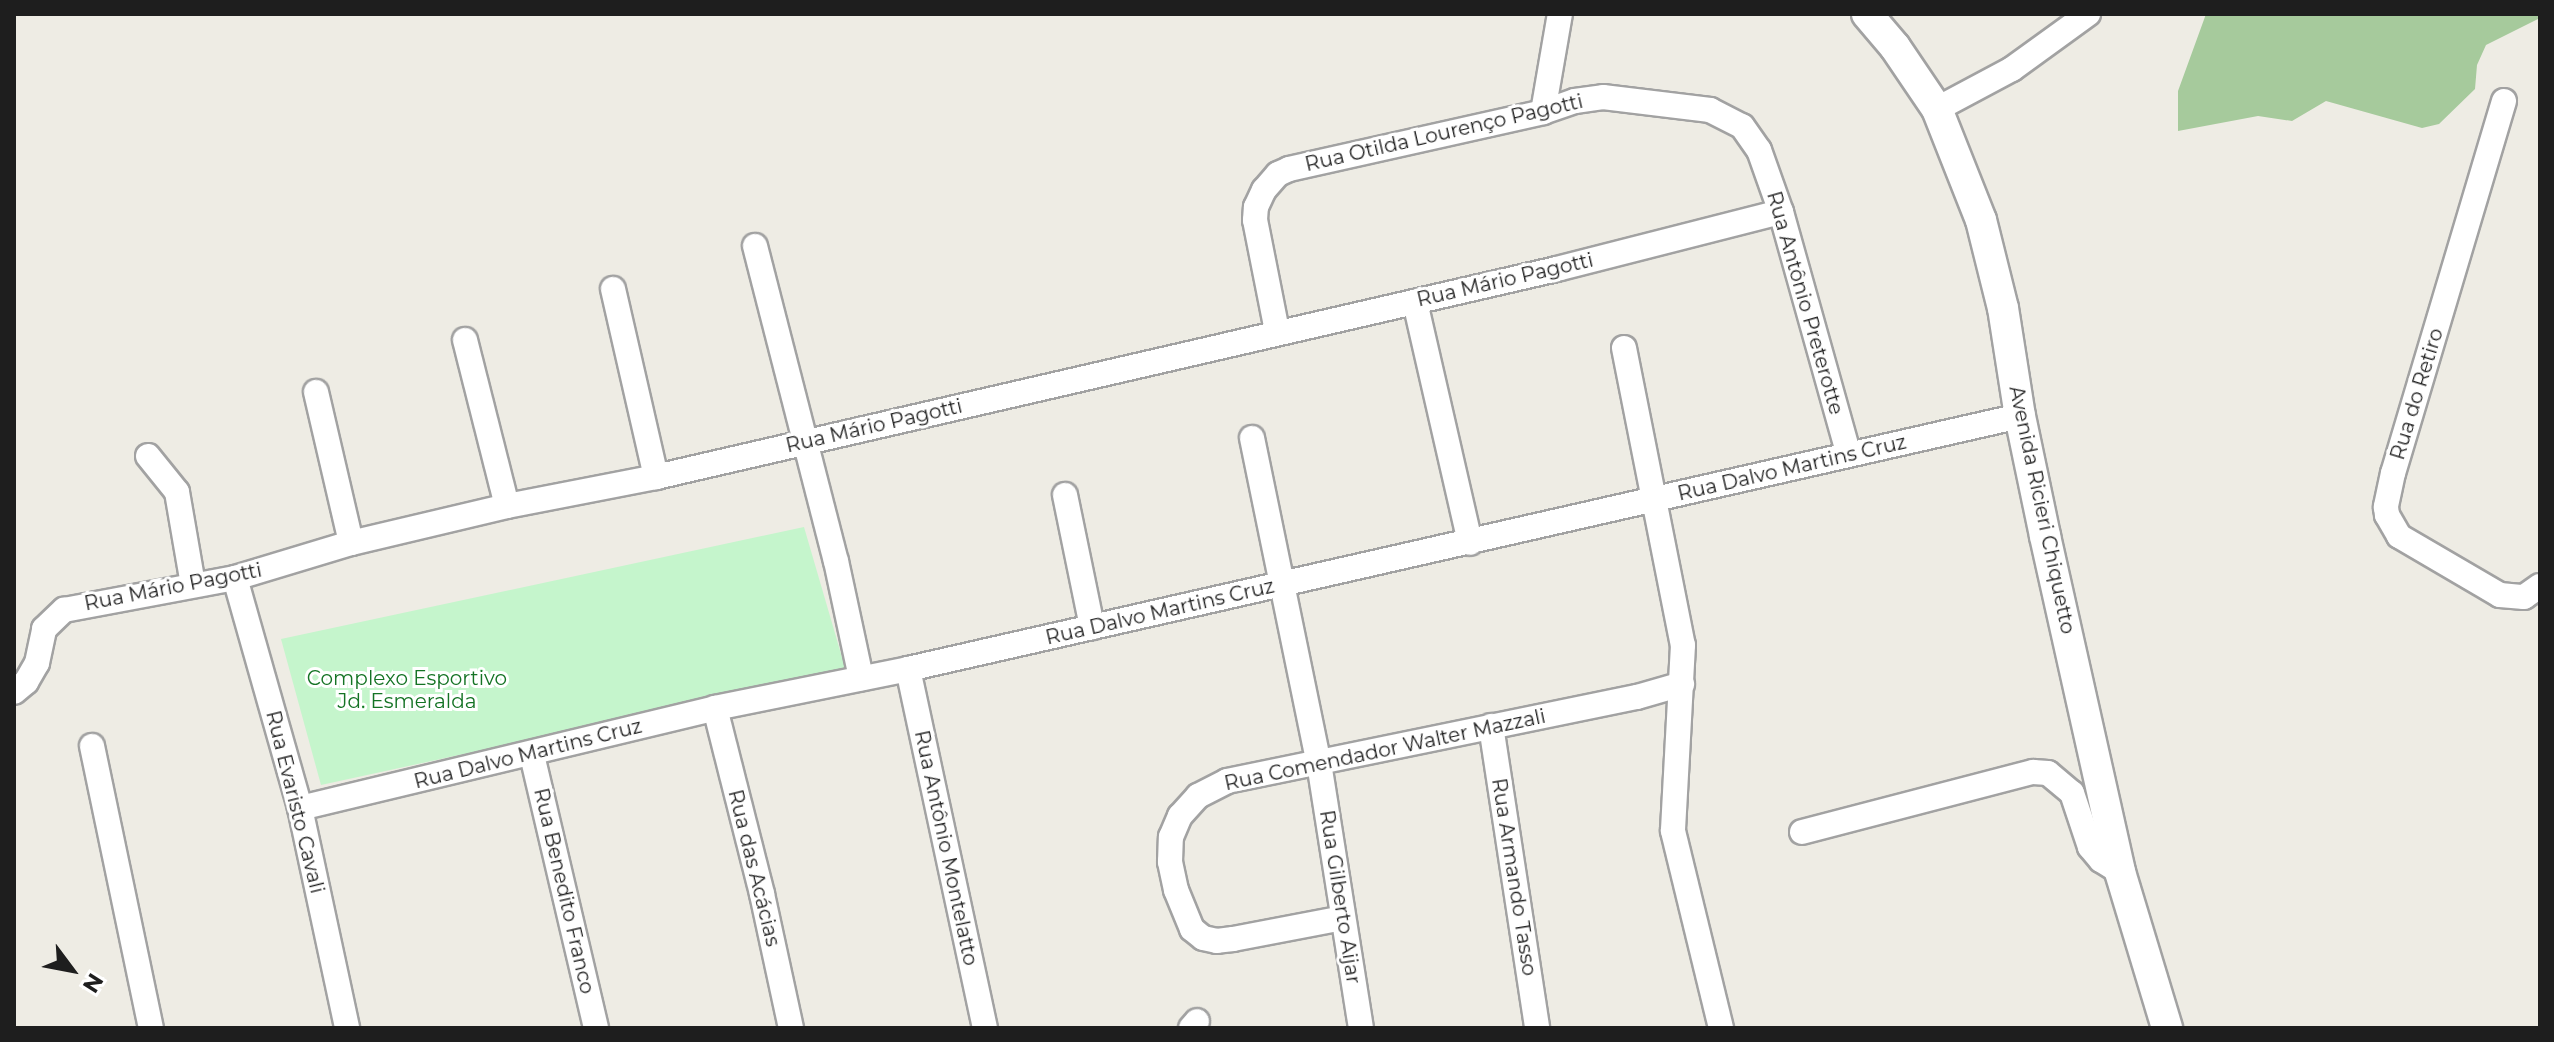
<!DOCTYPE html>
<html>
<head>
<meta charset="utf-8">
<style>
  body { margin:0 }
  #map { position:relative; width:2554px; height:1042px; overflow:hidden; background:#eeece4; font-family:Montserrat,sans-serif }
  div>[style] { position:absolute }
  .forest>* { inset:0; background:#a6ca9c }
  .park>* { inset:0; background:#c5f5cc }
  .roads { filter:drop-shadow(2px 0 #a2a2a2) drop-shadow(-2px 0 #a2a2a2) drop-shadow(0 2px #a2a2a2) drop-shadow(0 -2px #a2a2a2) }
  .minor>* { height:24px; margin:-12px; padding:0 12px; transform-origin:12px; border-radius:12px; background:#fff }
  .tertiary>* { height:30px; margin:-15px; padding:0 15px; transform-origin:15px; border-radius:15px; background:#fff }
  span { translate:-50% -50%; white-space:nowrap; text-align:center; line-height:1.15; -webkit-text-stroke:6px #fff; paint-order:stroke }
  .street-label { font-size:20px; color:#1e1e1e }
  .park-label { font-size:20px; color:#147324 }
  .frame { position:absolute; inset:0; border:16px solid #1e1e1e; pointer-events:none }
  .north { position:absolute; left:32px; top:930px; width:80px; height:80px; -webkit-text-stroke:6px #fff; paint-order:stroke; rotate:122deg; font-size:22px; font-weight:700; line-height:32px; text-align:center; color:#1e1e1e }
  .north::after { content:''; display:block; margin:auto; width:28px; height:36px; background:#1e1e1e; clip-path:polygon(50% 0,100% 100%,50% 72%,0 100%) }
</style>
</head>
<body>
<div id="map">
  <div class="forest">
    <div style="clip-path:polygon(2206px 14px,2540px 14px,2540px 18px,2486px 45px,2477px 65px,2475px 89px,2439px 124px,2422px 128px,2326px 101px,2292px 121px,2258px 116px,2178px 131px,2178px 91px)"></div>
  </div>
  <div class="park">
    <div style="clip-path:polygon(804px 527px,846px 671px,321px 785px,281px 639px)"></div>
  </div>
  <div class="roads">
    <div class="minor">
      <div style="left:2504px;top:101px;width:388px;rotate:106.6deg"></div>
      <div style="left:2393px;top:473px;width:35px;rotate:102deg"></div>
      <div style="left:2386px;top:507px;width:8px;rotate:83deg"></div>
      <div style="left:2387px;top:515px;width:24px;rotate:60deg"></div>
      <div style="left:2399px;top:536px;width:117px;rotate:30.3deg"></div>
      <div style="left:2500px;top:595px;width:24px;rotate:5deg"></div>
      <div style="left:2524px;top:597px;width:19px;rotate:-35deg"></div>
      <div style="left:1937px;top:109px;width:85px;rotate:-28.1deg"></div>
      <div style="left:2012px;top:69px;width:94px;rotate:-35.9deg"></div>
      <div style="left:1543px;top:112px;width:99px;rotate:-80.2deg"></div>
      <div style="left:755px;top:246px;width:325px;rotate:75.6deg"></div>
      <div style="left:836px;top:561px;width:120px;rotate:77.9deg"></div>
      <div style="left:613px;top:289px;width:193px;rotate:77.1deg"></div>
      <div style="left:1415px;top:302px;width:247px;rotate:77.1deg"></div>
      <div style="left:1277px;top:331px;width:113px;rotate:-101.2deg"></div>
      <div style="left:1255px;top:220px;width:13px;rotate:-86deg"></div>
      <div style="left:1256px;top:207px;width:19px;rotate:-65deg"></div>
      <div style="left:1264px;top:190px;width:21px;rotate:-49deg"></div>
      <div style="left:1278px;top:174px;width:12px;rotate:-24deg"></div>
      <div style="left:1289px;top:169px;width:260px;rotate:-12.6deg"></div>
      <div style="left:1543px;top:112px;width:34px;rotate:-19deg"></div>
      <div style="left:1575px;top:101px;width:28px;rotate:-8deg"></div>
      <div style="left:1603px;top:97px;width:108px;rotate:6.9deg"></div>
      <div style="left:1710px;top:110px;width:36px;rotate:27deg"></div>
      <div style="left:1742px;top:126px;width:29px;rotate:55deg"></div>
      <div style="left:1759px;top:150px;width:66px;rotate:70.5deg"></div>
      <div style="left:1781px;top:212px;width:252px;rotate:74.4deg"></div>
      <div style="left:465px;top:340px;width:171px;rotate:75.8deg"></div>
      <div style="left:1624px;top:348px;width:303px;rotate:78.8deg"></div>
      <div style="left:1683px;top:645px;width:186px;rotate:93.1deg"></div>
      <div style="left:1673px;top:831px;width:203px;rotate:76.3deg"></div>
      <div style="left:316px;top:392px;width:155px;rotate:76.9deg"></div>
      <div style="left:1252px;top:438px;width:332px;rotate:78.4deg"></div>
      <div style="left:1319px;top:763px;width:268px;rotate:81deg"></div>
      <div style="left:148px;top:456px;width:46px;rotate:51.1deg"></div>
      <div style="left:177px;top:492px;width:94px;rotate:80.2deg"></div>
      <div style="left:1065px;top:495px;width:135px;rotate:78.4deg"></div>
      <div style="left:235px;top:578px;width:239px;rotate:74.2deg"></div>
      <div style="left:300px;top:808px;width:225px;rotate:77.9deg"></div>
      <div style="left:908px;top:669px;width:367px;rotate:77.9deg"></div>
      <div style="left:14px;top:692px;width:16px;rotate:-40deg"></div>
      <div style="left:26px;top:682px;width:22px;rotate:-60deg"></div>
      <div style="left:37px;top:663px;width:35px;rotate:-78deg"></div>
      <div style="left:44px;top:629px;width:28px;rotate:-44deg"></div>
      <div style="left:64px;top:610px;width:174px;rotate:-10.6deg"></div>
      <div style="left:235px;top:578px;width:121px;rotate:-16.8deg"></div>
      <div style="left:351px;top:543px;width:160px;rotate:-13.3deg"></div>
      <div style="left:507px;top:506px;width:152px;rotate:-11deg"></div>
      <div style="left:656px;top:477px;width:925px;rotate:-13deg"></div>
      <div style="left:1557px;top:269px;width:231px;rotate:-14.3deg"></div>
      <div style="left:715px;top:708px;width:192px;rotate:75.8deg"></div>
      <div style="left:762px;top:894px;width:137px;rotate:77.8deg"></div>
      <div style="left:1491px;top:726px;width:305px;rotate:81.3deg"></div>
      <div style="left:92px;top:746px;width:288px;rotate:78.2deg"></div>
      <div style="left:532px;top:755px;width:280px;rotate:76.8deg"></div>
      <div style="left:300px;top:808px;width:427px;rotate:-13.5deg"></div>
      <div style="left:715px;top:708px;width:197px;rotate:-11.4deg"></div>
      <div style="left:908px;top:669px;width:1140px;rotate:-12.82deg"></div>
      <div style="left:1802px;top:832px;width:239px;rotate:-14.6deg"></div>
      <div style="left:2033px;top:772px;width:15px;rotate:4deg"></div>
      <div style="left:2048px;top:773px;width:31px;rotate:40deg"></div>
      <div style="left:2072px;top:793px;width:57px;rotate:71.6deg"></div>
      <div style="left:2090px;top:847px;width:17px;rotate:50deg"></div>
      <div style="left:2101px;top:860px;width:22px;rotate:32deg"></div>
      <div style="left:1343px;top:918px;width:112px;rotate:169.2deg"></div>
      <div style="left:1233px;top:939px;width:16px;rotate:173deg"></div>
      <div style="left:1217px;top:941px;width:14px;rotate:-168deg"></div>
      <div style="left:1203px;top:938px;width:14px;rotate:-141deg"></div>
      <div style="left:1192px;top:929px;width:42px;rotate:-112.3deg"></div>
      <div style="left:1176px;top:890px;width:29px;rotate:-102deg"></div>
      <div style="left:1170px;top:862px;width:25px;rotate:-88deg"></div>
      <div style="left:1171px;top:837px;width:23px;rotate:-67deg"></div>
      <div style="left:1180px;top:816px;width:27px;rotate:-48deg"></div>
      <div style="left:1198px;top:796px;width:33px;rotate:-27deg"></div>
      <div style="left:1227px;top:781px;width:419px;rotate:-11.6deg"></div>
      <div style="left:1637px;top:697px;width:47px;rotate:-16.1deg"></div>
      <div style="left:1191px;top:1028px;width:9px;rotate:-49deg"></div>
    </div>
    <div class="tertiary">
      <div style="left:1867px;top:14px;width:43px;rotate:49.7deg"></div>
      <div style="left:1895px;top:47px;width:75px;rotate:55.9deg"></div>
      <div style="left:1937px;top:109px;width:119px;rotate:68.4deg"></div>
      <div style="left:1981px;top:220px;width:91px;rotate:76deg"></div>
      <div style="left:2003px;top:308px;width:109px;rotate:81.1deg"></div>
      <div style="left:2020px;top:416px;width:123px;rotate:78.2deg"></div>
      <div style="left:2045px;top:536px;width:344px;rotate:77.4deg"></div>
      <div style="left:2120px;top:872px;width:163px;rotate:73.2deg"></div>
    </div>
  </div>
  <div class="street-label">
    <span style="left:1444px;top:133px;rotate:-13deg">Rua Otilda Lourenço Pagotti</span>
    <span style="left:1505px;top:280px;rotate:-13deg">Rua Mário Pagotti</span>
    <span style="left:1805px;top:303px;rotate:74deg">Rua Antônio Preterotte</span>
    <span style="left:2417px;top:394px;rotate:-73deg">Rua do Retiro</span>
    <span style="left:874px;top:426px;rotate:-13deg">Rua Mário Pagotti</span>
    <span style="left:1792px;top:468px;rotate:-13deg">Rua Dalvo Martins Cruz</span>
    <span style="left:2042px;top:510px;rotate:78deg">Avenida Ricieri Chiquetto</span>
    <span style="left:173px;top:587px;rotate:-11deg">Rua Mário Pagotti</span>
    <span style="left:1160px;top:612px;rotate:-13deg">Rua Dalvo Martins Cruz</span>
    <span style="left:1385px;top:750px;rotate:-12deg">Rua Comendador Walter Mazzali</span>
    <span style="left:528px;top:754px;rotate:-14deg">Rua Dalvo Martins Cruz</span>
    <span style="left:295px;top:802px;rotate:76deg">Rua Evaristo Cavali</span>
    <span style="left:946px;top:848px;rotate:78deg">Rua Antônio Montelatto</span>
    <span style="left:754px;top:868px;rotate:76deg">Rua das Acácias</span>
    <span style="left:1514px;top:877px;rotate:81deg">Rua Armando Tasso</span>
    <span style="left:564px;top:891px;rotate:77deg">Rua Benedito Franco</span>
    <span style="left:1340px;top:897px;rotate:81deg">Rua Gilberto Aijar</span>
  </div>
  <div class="park-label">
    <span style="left:407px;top:690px">Complexo Esportivo<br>Jd. Esmeralda</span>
  </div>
  <div class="frame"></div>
  <div class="north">N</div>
</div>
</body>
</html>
